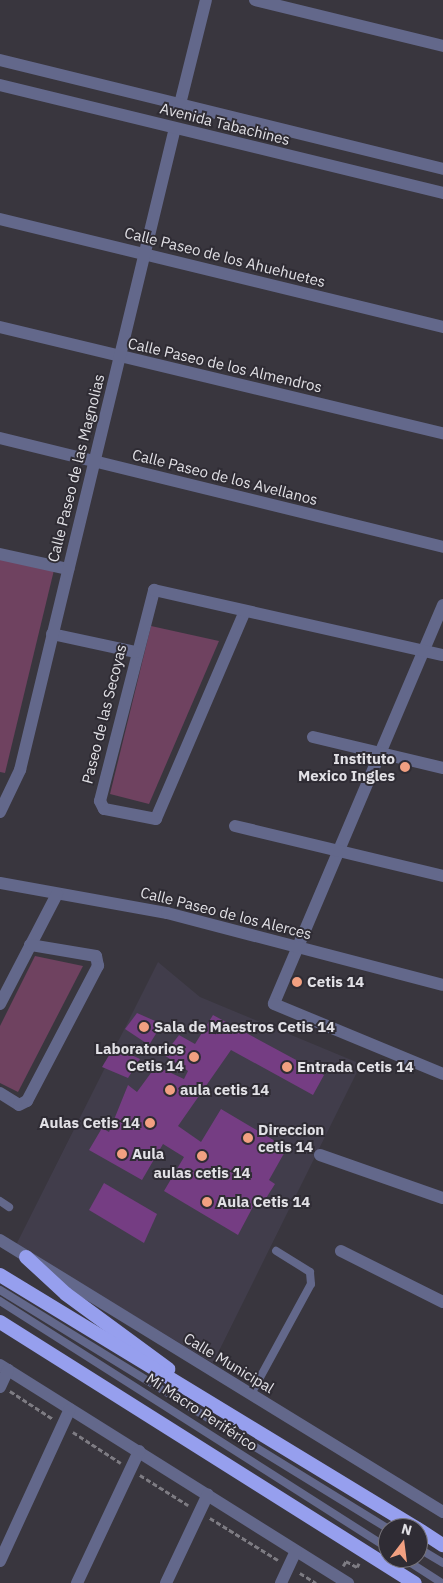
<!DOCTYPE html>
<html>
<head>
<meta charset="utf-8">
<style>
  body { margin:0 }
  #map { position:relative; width:443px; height:1583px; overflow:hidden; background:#39363e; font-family:"IBM Plex Sans",sans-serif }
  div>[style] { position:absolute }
  .built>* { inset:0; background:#413d4b }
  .green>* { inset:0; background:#6f4260 }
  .building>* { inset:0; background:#753d83 }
  .path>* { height:2.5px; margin-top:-1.25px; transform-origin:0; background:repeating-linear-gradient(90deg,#7e7c83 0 5px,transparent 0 7.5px) }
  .service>* { height:8px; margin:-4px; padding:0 4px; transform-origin:4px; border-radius:4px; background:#63688b }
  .minor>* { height:12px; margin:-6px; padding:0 6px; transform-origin:6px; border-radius:6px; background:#63688b }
  .tertiary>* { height:12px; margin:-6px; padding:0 6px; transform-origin:6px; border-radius:6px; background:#63688b }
  .trunk>* { height:14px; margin:-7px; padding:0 7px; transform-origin:7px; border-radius:7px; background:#969fee }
  .dots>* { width:14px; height:14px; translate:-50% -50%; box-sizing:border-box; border:2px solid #2f2c34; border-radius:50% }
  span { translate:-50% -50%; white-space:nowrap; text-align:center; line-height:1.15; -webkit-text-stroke:4px #2f2c34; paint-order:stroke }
  .street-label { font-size:15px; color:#e2e1e6 }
  .poi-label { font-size:15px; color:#e2e1e6; font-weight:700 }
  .right { translate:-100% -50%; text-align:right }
  .left { translate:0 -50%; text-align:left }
  .north { position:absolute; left:378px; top:1518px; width:50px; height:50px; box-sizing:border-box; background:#2f2c34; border:1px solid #77747b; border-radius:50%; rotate:15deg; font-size:14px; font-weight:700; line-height:20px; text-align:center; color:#e2e1e6 }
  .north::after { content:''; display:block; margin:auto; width:18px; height:22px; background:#f2a081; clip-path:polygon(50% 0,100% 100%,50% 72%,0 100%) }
</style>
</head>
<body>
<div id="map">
  <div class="built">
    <div style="clip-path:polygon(158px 962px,200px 997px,361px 1064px,213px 1363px,16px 1245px)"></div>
  </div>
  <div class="green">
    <div style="clip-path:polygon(0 558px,54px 570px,5px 773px,0 772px)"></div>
    <div style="clip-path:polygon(151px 626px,219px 641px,149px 804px,110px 794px)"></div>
    <div style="clip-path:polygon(35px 956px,83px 966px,18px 1092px,0 1083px,0 1026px)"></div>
  </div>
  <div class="building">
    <div style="clip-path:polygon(137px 1013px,162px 1024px,149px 1045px,125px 1029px)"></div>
    <div style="clip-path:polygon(213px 1015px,324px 1075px,313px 1095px,231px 1050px,178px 1126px,201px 1142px,221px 1109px,287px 1148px,269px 1180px,275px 1184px,263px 1203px,257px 1199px,238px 1235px,164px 1191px,184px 1157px,163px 1144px,142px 1180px,89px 1150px,102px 1128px,109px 1132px,128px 1085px,137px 1092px,156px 1066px,184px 1079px,188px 1071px,164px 1055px,179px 1035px,195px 1044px)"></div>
    <div style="clip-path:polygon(114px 1047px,140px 1059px,128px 1078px,102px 1067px)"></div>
    <div style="clip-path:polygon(104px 1183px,157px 1214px,144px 1243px,89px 1210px)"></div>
  </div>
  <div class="path">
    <div style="left:10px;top:1391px;width:51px;rotate:33.1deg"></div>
    <div style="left:73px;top:1432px;width:57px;rotate:32.9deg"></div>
    <div style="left:140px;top:1475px;width:57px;rotate:32deg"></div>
    <div style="left:210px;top:1518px;width:80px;rotate:31.7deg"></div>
    <div style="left:343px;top:1566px;width:6px;rotate:-59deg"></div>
    <div style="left:346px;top:1561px;width:13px;rotate:29deg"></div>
    <div style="left:357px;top:1567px;width:4px;rotate:-63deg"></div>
    <div style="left:300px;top:1573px;width:19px;rotate:32deg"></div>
  </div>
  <div class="service">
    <div style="left:0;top:1201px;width:11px;rotate:34deg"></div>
    <div style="left:0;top:1290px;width:456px;rotate:31.6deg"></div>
    <div style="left:0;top:1301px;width:460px;rotate:32.5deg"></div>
    <div style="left:251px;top:1394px;width:125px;rotate:-61.4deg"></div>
    <div style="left:311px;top:1284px;width:12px;rotate:-95deg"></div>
    <div style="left:310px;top:1272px;width:40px;rotate:-148deg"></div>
    <div style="left:418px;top:1548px;width:29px;rotate:31deg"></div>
    <div style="left:403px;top:1558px;width:46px;rotate:32.7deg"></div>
  </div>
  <div class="minor">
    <div style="left:255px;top:0;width:194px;rotate:13.7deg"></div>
    <div style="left:180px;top:104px;width:107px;rotate:-76deg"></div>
    <div style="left:0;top:219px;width:456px;rotate:13.7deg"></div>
    <div style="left:0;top:327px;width:456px;rotate:13.5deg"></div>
    <div style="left:0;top:438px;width:456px;rotate:13.8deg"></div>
    <div style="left:0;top:554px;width:70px;rotate:12.4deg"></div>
    <div style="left:443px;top:605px;width:433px;rotate:113deg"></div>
    <div style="left:274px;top:1004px;width:183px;rotate:22.5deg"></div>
    <div style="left:245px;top:611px;width:226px;rotate:113.2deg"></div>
    <div style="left:156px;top:819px;width:53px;rotate:-169.1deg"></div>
    <div style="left:104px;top:809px;width:9px;rotate:-117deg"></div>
    <div style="left:100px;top:801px;width:218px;rotate:-75.6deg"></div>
    <div style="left:154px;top:590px;width:296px;rotate:12.7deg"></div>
    <div style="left:52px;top:634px;width:86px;rotate:12.1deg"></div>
    <div style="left:313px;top:737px;width:134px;rotate:13.4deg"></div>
    <div style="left:0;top:812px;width:47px;rotate:-64.5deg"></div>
    <div style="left:20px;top:770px;width:660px;rotate:-76.43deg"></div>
    <div style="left:235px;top:826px;width:214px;rotate:13.5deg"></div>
    <div style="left:0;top:883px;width:170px;rotate:10.2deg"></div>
    <div style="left:167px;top:913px;width:285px;rotate:14.6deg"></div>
    <div style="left:0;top:1004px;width:124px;rotate:-62.6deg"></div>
    <div style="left:0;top:1093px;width:22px;rotate:32deg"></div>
    <div style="left:19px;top:1105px;width:9px;rotate:-27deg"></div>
    <div style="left:27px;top:1101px;width:153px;rotate:-62.3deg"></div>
    <div style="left:98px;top:966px;width:10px;rotate:-101deg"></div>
    <div style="left:96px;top:956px;width:67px;rotate:-170.5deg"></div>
    <div style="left:320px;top:1155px;width:130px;rotate:19.3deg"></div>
    <div style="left:0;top:1240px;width:520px;rotate:31.55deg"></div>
    <div style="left:341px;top:1251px;width:114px;rotate:26.6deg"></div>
    <div style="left:0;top:1365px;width:411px;rotate:32.1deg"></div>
    <div style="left:0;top:1387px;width:19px;rotate:-65deg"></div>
    <div style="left:0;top:1561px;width:167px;rotate:-65.3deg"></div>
    <div style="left:77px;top:1583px;width:146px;rotate:-64.8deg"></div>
    <div style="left:166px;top:1583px;width:98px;rotate:-64.7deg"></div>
    <div style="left:281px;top:1583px;width:35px;rotate:-65deg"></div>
  </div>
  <div class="tertiary">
    <div style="left:0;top:60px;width:456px;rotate:13.8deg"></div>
    <div style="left:0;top:85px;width:456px;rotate:13.7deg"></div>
  </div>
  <div class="trunk">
    <div style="left:26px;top:1257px;width:54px;rotate:42.8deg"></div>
    <div style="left:66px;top:1294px;width:127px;rotate:36.3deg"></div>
    <div style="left:0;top:1275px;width:487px;rotate:31.3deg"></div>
    <div style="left:0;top:1322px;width:490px;rotate:32.2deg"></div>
    <div style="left:418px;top:1529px;width:30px;rotate:33deg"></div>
  </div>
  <div class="dots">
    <div style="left:405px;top:767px;background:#f2a081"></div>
    <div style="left:297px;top:982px;background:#f2a081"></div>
    <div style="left:144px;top:1027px;background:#f2a081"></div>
    <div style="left:194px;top:1057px;background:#f2a081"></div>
    <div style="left:287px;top:1067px;background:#f2a081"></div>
    <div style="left:170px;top:1090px;background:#f2a081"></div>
    <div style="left:150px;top:1123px;background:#f2a081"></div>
    <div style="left:248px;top:1138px;background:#f2a081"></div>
    <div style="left:122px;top:1154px;background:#f2a081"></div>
    <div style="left:202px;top:1156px;background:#f2a081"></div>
    <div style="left:207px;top:1202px;background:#f2a081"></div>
  </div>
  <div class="street-label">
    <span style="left:225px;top:124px;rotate:14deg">Avenida Tabachines</span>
    <span style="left:225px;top:257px;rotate:14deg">Calle Paseo de los Ahuehuetes</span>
    <span style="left:225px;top:365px;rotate:13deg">Calle Paseo de los Almendros</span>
    <span style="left:76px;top:468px;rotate:-76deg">Calle Paseo de las Magnolias</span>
    <span style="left:225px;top:477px;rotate:14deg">Calle Paseo de los Avellanos</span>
    <span style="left:104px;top:714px;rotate:-76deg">Paseo de las Secoyas</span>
    <span style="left:226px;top:913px;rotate:14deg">Calle Paseo de los Alerces</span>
    <span style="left:229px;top:1363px;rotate:31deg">Calle Municipal</span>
    <span style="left:202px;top:1412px;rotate:33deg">Mi Macro Periférico</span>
  </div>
  <div class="poi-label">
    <span class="right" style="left:395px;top:767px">Instituto<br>Mexico Ingles</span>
    <span class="left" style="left:307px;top:982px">Cetis 14</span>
    <span class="left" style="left:154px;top:1027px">Sala de Maestros Cetis 14</span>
    <span class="right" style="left:184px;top:1057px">Laboratorios<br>Cetis 14</span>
    <span class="left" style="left:297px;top:1067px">Entrada Cetis 14</span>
    <span class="left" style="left:180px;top:1090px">aula cetis 14</span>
    <span class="right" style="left:140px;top:1123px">Aulas Cetis 14</span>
    <span class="left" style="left:258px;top:1138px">Direccion<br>cetis 14</span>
    <span class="left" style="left:132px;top:1154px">Aula</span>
    <span style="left:202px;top:1173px">aulas cetis 14</span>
    <span class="left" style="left:217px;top:1202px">Aula Cetis 14</span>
  </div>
  <div class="north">N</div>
</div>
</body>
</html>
